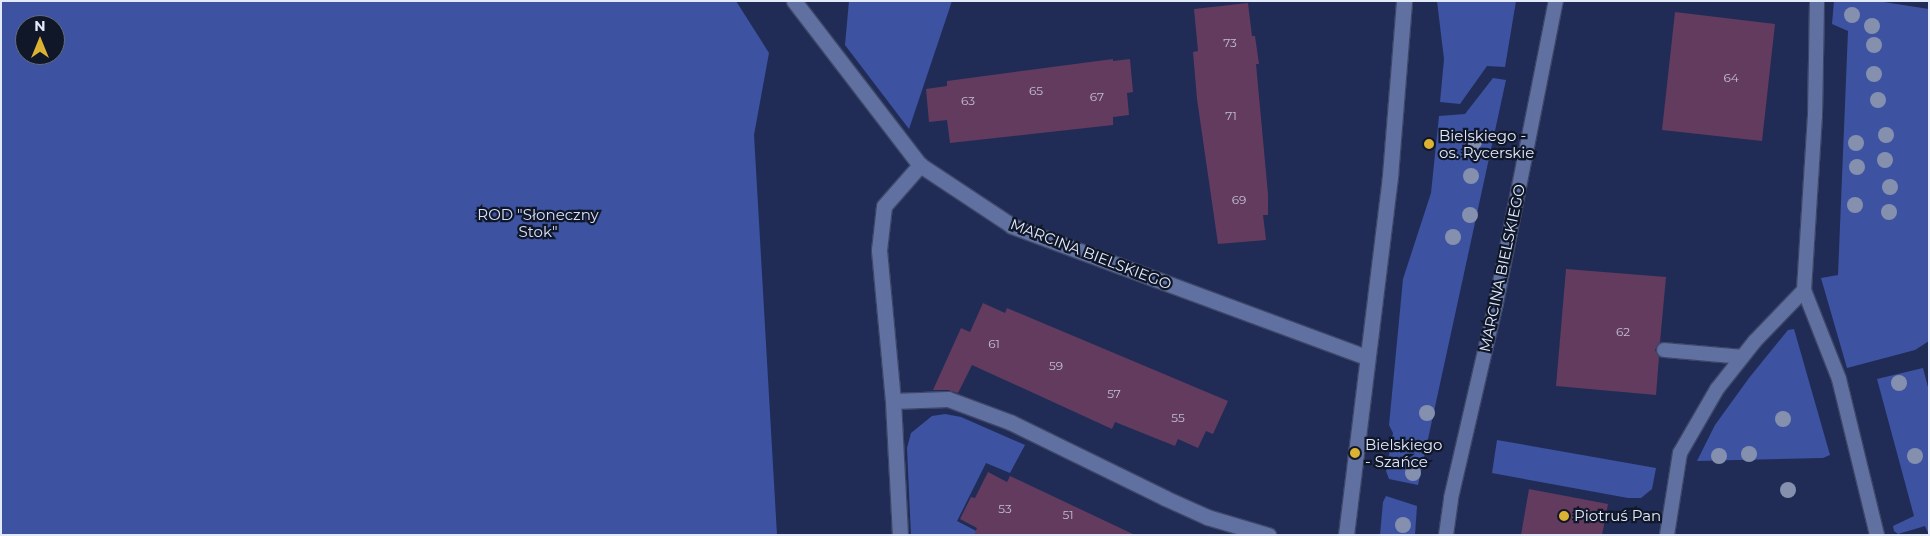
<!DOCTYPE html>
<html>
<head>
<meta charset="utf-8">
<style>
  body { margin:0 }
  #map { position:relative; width:1930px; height:536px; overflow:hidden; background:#202c56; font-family:Montserrat,sans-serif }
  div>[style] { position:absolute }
  .green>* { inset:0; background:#3d53a1 }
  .building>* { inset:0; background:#623b5f }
  .roads { filter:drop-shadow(1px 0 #3e4768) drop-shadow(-1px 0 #3e4768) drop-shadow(0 1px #3e4768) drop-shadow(0 -1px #3e4768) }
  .lane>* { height:14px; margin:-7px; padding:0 7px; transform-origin:7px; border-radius:7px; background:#6071a1 }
  .street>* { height:15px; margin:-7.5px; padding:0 7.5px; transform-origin:7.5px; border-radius:7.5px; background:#6071a1 }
  .secondary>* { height:15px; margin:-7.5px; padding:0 7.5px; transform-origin:7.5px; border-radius:7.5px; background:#6071a1 }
  .trees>* { width:16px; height:16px; margin:-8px; border-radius:50%; background:#8590af }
  .dots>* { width:14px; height:14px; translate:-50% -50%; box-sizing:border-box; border:2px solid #101729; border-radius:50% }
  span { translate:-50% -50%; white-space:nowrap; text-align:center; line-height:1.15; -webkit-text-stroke:4.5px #101729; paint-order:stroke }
  .number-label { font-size:12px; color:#c3bed3 }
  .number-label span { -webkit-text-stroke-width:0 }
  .poi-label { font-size:15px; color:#e3eafa }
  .left { translate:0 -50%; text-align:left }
  .park-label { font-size:15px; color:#d8e1f8 }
  .street-label { font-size:15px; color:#e3eafa }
  .frame { position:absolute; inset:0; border:2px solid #e3eafa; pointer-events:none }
  .north { position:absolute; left:15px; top:15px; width:50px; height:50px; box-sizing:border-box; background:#101729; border:1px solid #646b7d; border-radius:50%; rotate:0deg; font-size:14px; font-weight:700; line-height:20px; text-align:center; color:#e3eafa }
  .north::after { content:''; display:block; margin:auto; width:18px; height:22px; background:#dcb233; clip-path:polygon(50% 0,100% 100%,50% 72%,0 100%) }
</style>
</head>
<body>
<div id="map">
  <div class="green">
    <div style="clip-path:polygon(evenodd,1px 1px,736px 1px,769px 53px,754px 135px,777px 535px,1px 535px,1px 1px,25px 25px,55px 25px,55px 55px,25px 55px,25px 25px)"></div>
    <div style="clip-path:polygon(849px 1px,952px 1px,909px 129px,845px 45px)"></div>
    <div style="clip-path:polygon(1437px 1px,1516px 1px,1505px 67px,1487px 66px,1460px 104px,1440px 102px,1444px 59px)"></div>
    <div style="clip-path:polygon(1834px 1px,1877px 1px,1929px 9px,1929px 341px,1915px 350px,1847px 368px,1821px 278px,1838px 275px,1848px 31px,1832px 24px)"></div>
    <div style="clip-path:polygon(1493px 78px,1506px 80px,1418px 485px,1389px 479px,1386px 471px,1393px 433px,1389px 425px,1403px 279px,1431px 193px,1439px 116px,1465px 114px)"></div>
    <div style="clip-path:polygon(1794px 329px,1830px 455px,1823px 458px,1697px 461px,1715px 425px,1749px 378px,1788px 330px)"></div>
    <div style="clip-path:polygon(1923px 368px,1929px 391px,1929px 535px,1925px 526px,1898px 534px,1894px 531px,1893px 526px,1914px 516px,1877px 379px)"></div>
    <div style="clip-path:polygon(945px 414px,961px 417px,1025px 445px,1010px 473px,986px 463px,957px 521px,984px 535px,911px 535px,907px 448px,911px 433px,932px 416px)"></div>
    <div style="clip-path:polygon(1497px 440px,1656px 468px,1652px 489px,1641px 498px,1628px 498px,1492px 473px)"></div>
    <div style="clip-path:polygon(1386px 496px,1417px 506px,1415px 535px,1380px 535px,1383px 502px)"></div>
  </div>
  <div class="building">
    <div style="clip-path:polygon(1248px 3px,1252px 36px,1255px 36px,1259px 64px,1256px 64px,1268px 194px,1268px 215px,1263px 215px,1266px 240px,1218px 244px,1197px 99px,1193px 52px,1198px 51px,1194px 9px)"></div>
    <div style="clip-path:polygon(1675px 12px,1775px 24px,1762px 141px,1662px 130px)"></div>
    <div style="clip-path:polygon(1113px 59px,1113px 61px,1130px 59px,1133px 92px,1127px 93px,1129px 115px,1113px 117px,1113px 125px,950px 143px,947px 120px,929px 122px,926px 89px,947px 86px,947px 81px)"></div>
    <div style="clip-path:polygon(1566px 269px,1666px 277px,1660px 342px,1655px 350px,1659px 357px,1656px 395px,1556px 386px)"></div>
    <div style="clip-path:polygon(983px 303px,1005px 313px,1007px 308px,1228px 401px,1213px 434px,1206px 431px,1198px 448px,1178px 439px,1175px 446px,1115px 422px,1112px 429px,972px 365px,958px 393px,948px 390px,933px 390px,961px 328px,970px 332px)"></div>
    <div style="clip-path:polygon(988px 472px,1007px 482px,1010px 476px,1135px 535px,974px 535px,977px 528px,960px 519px,971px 497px,975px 498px)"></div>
    <div style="clip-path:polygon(1529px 489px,1608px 504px,1602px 535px,1521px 535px)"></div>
  </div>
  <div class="roads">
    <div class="lane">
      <div style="left:1804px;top:290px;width:96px;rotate:68.5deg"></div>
      <div style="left:1839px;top:379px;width:161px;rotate:76.3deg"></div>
      <div style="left:1664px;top:350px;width:78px;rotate:5.1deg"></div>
      <div style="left:1446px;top:535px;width:37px;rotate:-82deg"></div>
      <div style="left:1451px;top:498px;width:200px;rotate:-77deg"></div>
      <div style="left:1496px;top:303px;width:308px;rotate:-78.8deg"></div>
      <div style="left:1667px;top:535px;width:83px;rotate:-81deg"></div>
      <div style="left:1680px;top:453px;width:74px;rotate:-60deg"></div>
      <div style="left:1717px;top:389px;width:61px;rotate:-51.6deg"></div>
      <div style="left:1755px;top:341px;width:71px;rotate:-46.1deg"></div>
      <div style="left:1804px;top:290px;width:174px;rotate:-86.4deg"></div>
      <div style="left:1815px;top:116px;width:115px;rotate:-89deg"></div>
    </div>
    <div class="street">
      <div style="left:794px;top:1px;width:207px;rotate:52.5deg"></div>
      <div style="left:920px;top:165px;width:110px;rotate:33.5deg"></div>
      <div style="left:1012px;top:226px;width:378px;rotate:20.3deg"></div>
      <div style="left:893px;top:401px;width:55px;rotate:-2.1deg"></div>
      <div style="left:948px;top:399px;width:66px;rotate:20.4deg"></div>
      <div style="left:1010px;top:422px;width:173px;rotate:26.1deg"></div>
      <div style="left:1165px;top:498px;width:46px;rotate:24.3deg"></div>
      <div style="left:1207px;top:517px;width:64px;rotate:16.4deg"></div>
      <div style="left:900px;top:535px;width:134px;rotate:-93deg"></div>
      <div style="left:893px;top:401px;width:152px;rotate:-95.3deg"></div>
      <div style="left:879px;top:250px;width:44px;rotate:-83.5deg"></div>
      <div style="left:884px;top:206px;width:55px;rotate:-48.7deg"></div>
    </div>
    <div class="secondary">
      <div style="left:1346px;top:535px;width:362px;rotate:-83deg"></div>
      <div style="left:1390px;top:176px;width:176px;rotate:-85.4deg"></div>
    </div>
  </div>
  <div class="trees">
    <div style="left:1852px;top:15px"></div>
    <div style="left:1872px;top:26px"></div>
    <div style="left:1874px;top:45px"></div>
    <div style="left:1874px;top:74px"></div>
    <div style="left:1878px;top:100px"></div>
    <div style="left:1886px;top:135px"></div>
    <div style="left:1474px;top:142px"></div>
    <div style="left:1856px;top:143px"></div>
    <div style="left:1885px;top:160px"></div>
    <div style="left:1857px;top:167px"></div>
    <div style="left:1471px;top:176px"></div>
    <div style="left:1890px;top:187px"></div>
    <div style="left:1855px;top:205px"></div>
    <div style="left:1889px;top:212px"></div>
    <div style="left:1470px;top:215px"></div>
    <div style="left:1453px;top:237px"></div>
    <div style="left:1899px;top:383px"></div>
    <div style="left:1427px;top:413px"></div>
    <div style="left:1783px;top:419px"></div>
    <div style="left:1749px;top:454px"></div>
    <div style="left:1719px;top:456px"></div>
    <div style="left:1915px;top:456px"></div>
    <div style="left:1413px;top:473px"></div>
    <div style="left:1788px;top:490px"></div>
    <div style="left:1403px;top:525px"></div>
  </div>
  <div class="dots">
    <div style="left:1429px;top:144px;background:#dcb233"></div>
    <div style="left:1355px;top:453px;background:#dcb233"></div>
    <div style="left:1564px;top:516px;background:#dcb233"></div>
  </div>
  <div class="number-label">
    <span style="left:1230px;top:43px">73</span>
    <span style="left:1731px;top:78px">64</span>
    <span style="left:1036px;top:91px">65</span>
    <span style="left:1097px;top:97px">67</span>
    <span style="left:968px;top:101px">63</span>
    <span style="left:1231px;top:116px">71</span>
    <span style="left:1239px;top:200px">69</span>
    <span style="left:1623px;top:332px">62</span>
    <span style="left:994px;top:344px">61</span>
    <span style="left:1056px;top:366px">59</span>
    <span style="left:1114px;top:394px">57</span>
    <span style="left:1178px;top:418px">55</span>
    <span style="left:1005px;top:509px">53</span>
    <span style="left:1068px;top:515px">51</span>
  </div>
  <div class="poi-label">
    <span class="left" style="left:1439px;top:144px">Bielskiego -<br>os. Rycerskie</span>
    <span class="left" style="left:1365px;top:453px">Bielskiego<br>- Szańce</span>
    <span class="left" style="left:1574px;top:516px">Piotruś Pan</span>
  </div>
  <div class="park-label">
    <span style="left:538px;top:223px">ROD "Słoneczny<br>Stok"</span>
  </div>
  <div class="street-label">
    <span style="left:1091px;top:254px;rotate:21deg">MARCINA BIELSKIEGO</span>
    <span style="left:1502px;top:268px;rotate:-78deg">MARCINA BIELSKIEGO</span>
  </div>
  <div class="frame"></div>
  <div class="north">N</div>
</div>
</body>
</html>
